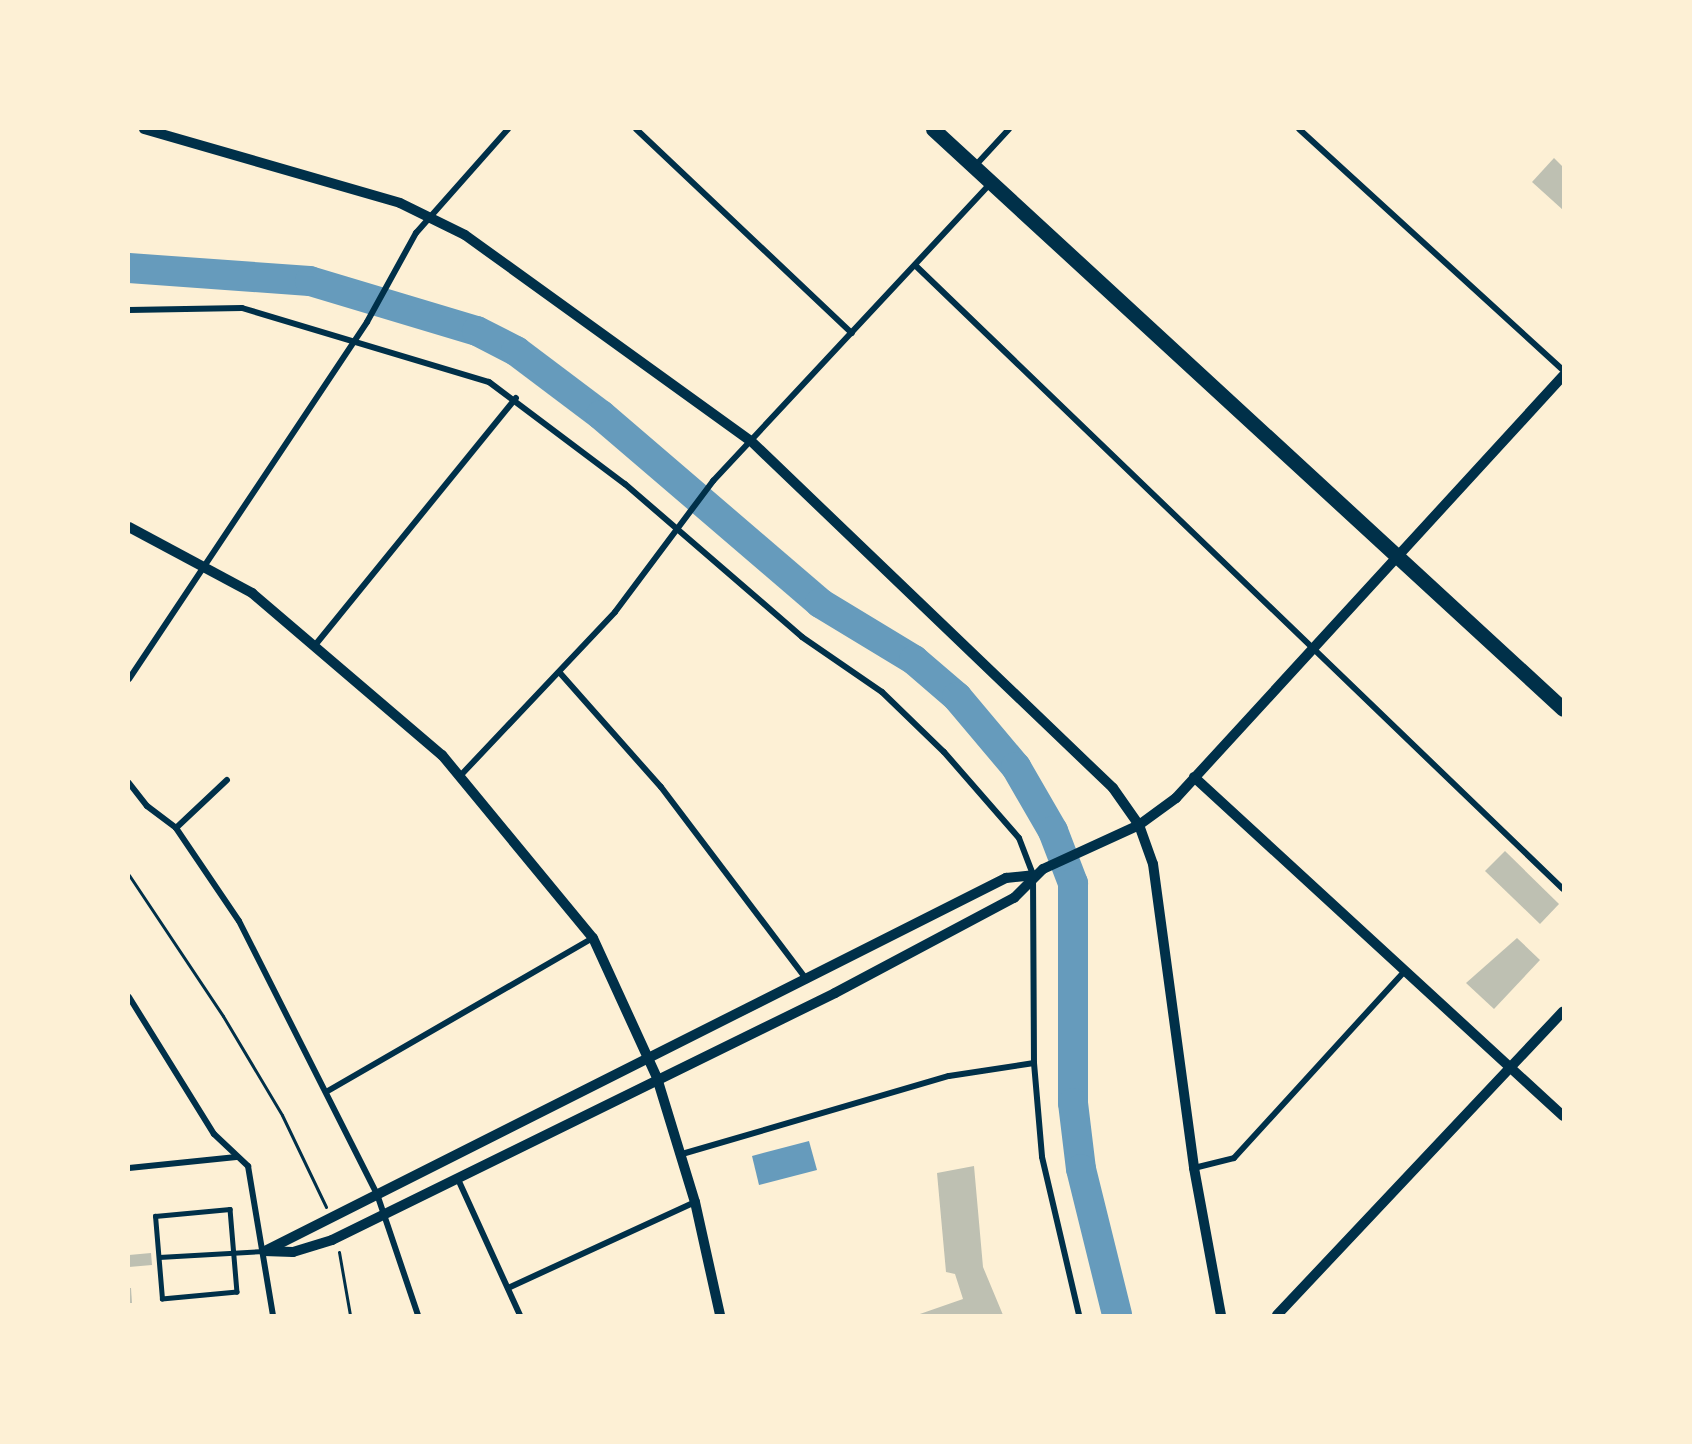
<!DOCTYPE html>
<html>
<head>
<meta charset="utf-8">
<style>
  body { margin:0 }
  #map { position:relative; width:1692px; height:1444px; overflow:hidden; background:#fdf0d5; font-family:"Source Sans 3",sans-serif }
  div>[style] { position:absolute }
  .water>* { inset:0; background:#669bbc }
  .river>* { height:30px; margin:-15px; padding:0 15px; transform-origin:15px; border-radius:15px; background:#669bbc }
  .building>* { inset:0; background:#bec0b2 }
  .path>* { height:3px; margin:-1.5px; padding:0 1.5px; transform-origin:1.5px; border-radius:1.5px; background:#003049 }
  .service>* { height:4.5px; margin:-2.25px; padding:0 2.25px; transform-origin:2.25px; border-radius:2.25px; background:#003049 }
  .minor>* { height:6px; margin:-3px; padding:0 3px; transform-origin:3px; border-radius:3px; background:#003049 }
  .tertiary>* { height:10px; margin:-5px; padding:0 5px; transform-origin:5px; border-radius:5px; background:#003049 }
  .trunk>* { height:15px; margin:-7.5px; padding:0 7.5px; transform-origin:7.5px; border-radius:7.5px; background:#003049 }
  span { translate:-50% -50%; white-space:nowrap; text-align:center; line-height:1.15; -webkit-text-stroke:5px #fdf0d5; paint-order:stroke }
  .frame { position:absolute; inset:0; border:130px solid #fdf0d5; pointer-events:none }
</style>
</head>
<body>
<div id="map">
  <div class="water">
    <div style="clip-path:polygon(809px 1141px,817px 1170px,759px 1185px,752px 1156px)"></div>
  </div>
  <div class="river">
    <div style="left:129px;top:268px;width:181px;rotate:4.1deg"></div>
    <div style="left:310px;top:281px;width:174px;rotate:16.7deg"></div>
    <div style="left:477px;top:331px;width:44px;rotate:27.1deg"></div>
    <div style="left:516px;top:351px;width:106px;rotate:37deg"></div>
    <div style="left:601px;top:415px;width:289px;rotate:40.6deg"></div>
    <div style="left:820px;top:603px;width:110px;rotate:31.2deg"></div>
    <div style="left:914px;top:660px;width:57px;rotate:40.7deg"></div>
    <div style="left:957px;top:697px;width:92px;rotate:49.9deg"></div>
    <div style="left:1016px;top:767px;width:74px;rotate:60deg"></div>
    <div style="left:1053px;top:831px;width:56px;rotate:69deg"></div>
    <div style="left:1073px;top:883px;width:220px;rotate:90deg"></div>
    <div style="left:1073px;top:1103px;width:66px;rotate:83.1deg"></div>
    <div style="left:1081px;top:1169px;width:150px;rotate:76.1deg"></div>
  </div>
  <div class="building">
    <div style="clip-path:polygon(1554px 158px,1563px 167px,1563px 210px,1532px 182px)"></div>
    <div style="clip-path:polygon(1505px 851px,1559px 904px,1540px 924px,1485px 871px)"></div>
    <div style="clip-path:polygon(1517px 938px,1540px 960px,1494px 1009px,1466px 983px)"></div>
    <div style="clip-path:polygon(974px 1166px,983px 1267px,1003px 1315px,917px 1315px,963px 1299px,955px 1274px,946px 1272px,937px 1173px)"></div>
    <div style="clip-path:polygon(151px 1253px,152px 1265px,129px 1267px,129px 1255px)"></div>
    <div style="clip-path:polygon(129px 1288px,131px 1288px,132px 1303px,129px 1303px)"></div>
  </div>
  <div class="path">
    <div style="left:129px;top:875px;width:169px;rotate:56.3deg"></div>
    <div style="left:223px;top:1016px;width:115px;rotate:59.2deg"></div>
    <div style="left:282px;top:1115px;width:102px;rotate:64.4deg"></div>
    <div style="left:339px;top:1252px;width:64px;rotate:80.1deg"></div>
  </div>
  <div class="service">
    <div style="left:230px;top:1209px;width:83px;rotate:85.2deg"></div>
    <div style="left:237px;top:1292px;width:75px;rotate:174.7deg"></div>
    <div style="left:162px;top:1299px;width:83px;rotate:-94.8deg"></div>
    <div style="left:155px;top:1216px;width:75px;rotate:-5.3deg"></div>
    <div style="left:159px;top:1257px;width:105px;rotate:-3.3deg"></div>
  </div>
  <div class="minor">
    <div style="left:636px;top:129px;width:297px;rotate:43.4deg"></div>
    <div style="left:1299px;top:129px;width:357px;rotate:42.4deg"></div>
    <div style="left:975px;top:166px;width:50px;rotate:-47.4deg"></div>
    <div style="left:916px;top:266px;width:898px;rotate:43.92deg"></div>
    <div style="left:129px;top:310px;width:113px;rotate:-1deg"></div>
    <div style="left:242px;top:308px;width:258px;rotate:16.7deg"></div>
    <div style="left:489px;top:382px;width:170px;rotate:36.9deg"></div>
    <div style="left:625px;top:484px;width:234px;rotate:40.8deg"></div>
    <div style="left:802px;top:637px;width:97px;rotate:34.5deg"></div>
    <div style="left:882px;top:692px;width:86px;rotate:44.1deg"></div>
    <div style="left:944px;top:752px;width:114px;rotate:48.9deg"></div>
    <div style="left:1019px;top:838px;width:40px;rotate:69deg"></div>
    <div style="left:1033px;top:875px;width:188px;rotate:89.7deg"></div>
    <div style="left:1034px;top:1063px;width:94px;rotate:85.1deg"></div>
    <div style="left:1042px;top:1157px;width:162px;rotate:76.8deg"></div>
    <div style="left:316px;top:644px;width:317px;rotate:-50.9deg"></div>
    <div style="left:560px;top:673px;width:152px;rotate:48.5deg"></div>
    <div style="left:661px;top:787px;width:242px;rotate:52.9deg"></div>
    <div style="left:129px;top:679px;width:429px;rotate:-56.3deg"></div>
    <div style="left:367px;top:322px;width:102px;rotate:-61.2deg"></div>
    <div style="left:416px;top:233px;width:139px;rotate:-48.5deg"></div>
    <div style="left:461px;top:775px;width:224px;rotate:-46.6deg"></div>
    <div style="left:615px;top:612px;width:164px;rotate:-53.2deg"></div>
    <div style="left:713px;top:481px;width:406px;rotate:-47deg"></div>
    <div style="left:129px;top:783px;width:29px;rotate:52deg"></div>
    <div style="left:147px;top:806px;width:36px;rotate:37deg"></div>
    <div style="left:176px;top:828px;width:112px;rotate:55.9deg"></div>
    <div style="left:239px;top:921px;width:306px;rotate:63.2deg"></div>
    <div style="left:377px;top:1194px;width:128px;rotate:71.3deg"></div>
    <div style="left:176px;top:828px;width:70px;rotate:-43.3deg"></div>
    <div style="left:129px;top:997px;width:161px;rotate:58.2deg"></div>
    <div style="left:214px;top:1134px;width:47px;rotate:43.3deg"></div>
    <div style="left:248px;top:1166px;width:151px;rotate:80.5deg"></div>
    <div style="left:326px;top:1092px;width:308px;rotate:-30deg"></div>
    <div style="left:682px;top:1154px;width:278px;rotate:-16.3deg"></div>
    <div style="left:949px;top:1076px;width:86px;rotate:-8.7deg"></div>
    <div style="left:129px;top:1168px;width:108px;rotate:-5.9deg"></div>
    <div style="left:1194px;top:1168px;width:41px;rotate:-14deg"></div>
    <div style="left:1234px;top:1158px;width:252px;rotate:-47.6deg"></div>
    <div style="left:457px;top:1177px;width:152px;rotate:65.5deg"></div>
    <div style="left:508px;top:1288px;width:206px;rotate:-24.7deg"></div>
  </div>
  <div class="tertiary">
    <div style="left:144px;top:129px;width:266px;rotate:16.1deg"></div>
    <div style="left:400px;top:203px;width:72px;rotate:26.2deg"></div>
    <div style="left:465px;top:235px;width:352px;rotate:35.8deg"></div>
    <div style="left:751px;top:441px;width:501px;rotate:43.79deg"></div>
    <div style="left:1113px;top:788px;width:45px;rotate:54.9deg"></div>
    <div style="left:1139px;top:825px;width:41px;rotate:70.3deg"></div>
    <div style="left:1153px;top:864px;width:307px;rotate:82.3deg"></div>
    <div style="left:1194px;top:1168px;width:149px;rotate:79.6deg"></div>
    <div style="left:129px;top:527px;width:140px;rotate:28.2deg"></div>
    <div style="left:252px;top:593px;width:250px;rotate:40.5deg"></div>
    <div style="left:442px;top:755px;width:237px;rotate:50.5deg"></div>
    <div style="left:593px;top:938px;width:154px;rotate:65.4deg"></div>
    <div style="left:657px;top:1078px;width:130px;rotate:73deg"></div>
    <div style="left:695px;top:1202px;width:116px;rotate:77.5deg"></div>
    <div style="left:1194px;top:777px;width:501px;rotate:42.57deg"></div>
    <div style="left:264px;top:1251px;width:29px;rotate:2deg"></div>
    <div style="left:293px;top:1252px;width:41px;rotate:-17.1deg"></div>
    <div style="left:332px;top:1240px;width:560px;rotate:-26.15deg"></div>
    <div style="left:835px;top:993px;width:203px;rotate:-28deg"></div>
    <div style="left:1014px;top:898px;width:41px;rotate:-45deg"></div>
    <div style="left:1043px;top:869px;width:106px;rotate:-24.6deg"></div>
    <div style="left:1139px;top:825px;width:46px;rotate:-36.1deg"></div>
    <div style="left:1176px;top:798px;width:573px;rotate:-47.48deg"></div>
    <div style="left:265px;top:1251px;width:830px;rotate:-26.72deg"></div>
    <div style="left:1006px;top:878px;width:27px;rotate:-6deg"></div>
    <div style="left:1277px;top:1315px;width:417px;rotate:-46.7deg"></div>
  </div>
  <div class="trunk">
    <div style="left:933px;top:129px;width:856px;rotate:42.63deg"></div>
  </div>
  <div class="frame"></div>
</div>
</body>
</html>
